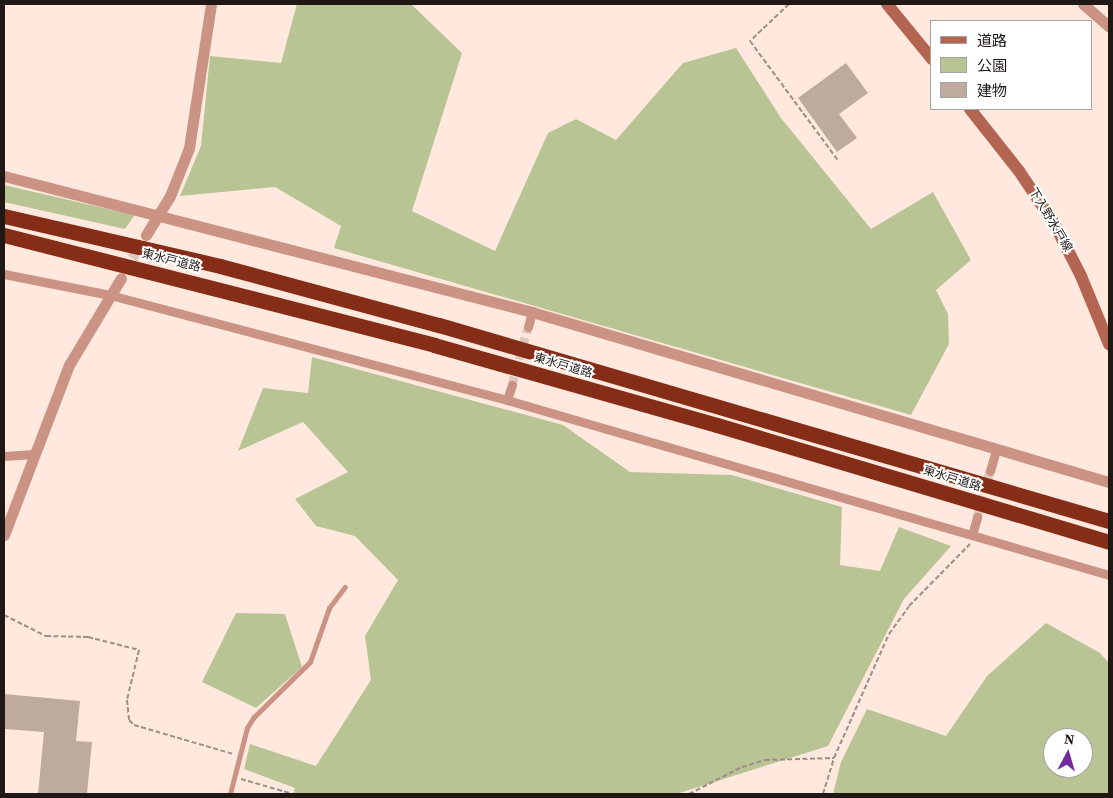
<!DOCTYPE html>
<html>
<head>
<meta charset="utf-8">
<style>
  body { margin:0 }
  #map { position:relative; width:1113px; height:798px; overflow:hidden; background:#ffe8dd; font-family:"Source Serif 4","Noto Sans JP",serif }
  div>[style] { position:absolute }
  .green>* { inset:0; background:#b9c495 }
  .building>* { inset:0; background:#bfaa9f }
  .minor-tunnel>* { height:9px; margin-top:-4.5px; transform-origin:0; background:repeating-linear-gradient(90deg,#ddc9bf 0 9px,transparent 0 13.5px) }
  .tertiary-tunnel>* { height:11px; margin-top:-5.5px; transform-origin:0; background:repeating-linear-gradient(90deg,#ddc9bf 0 11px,transparent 0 16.5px) }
  .path>* { height:2px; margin-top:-1px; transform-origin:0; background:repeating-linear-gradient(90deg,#9e8e86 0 5px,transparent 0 7.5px) }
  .service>* { height:4.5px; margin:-2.25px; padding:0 2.25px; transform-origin:2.25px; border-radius:2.25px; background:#ca9384 }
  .minor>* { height:9px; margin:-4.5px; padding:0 4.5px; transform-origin:4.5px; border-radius:4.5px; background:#ca9384 }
  .tertiary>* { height:11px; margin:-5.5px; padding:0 5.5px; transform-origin:5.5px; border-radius:5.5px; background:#ca9384 }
  .secondary>* { height:12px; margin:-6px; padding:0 6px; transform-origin:6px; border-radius:6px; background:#b46551 }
  .motorway>* { height:15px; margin:-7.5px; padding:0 7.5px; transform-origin:7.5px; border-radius:7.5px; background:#852d16 }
  span { translate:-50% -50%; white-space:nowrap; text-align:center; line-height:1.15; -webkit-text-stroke:4px #fff; paint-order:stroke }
  .street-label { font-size:12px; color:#1f1814 }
  .frame { position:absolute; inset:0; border:5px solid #1f1814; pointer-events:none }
  .legend { position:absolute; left:930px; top:20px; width:162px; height:90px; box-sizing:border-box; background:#fff; border:1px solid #a5a3a1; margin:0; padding:6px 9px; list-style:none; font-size:15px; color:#1f1814 }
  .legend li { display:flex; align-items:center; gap:10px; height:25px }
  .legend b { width:25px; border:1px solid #a5a3a1 }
  .north { position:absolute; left:1043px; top:728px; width:50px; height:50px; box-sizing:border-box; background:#fff; border:1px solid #a5a3a1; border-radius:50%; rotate:6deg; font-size:14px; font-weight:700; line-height:20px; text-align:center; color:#1f1814 }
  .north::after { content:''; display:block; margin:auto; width:18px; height:22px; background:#732ca0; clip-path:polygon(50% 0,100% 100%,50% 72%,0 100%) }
</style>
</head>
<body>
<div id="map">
  <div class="green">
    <div style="clip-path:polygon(297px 4px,411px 4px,462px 53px,412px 211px,495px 251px,548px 133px,576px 119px,616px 140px,683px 63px,736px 48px,781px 118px,871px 229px,933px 192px,971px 260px,936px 290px,948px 314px,949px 344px,911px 415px,334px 248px,341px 226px,275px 187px,180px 196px,201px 146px,210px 56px,281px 63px)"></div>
    <div style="clip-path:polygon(4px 185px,134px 215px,134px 216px,125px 229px,4px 202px)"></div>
    <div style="clip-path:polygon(312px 357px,563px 425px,630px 472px,732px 475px,842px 507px,840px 565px,880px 571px,899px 527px,951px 546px,904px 599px,828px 746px,676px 794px,293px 794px,295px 788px,244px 769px,250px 744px,316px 766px,371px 680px,365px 636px,398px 580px,355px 536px,316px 526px,295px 499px,348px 472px,303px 422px,238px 451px,263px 388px,308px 393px)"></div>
    <div style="clip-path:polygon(236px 613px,285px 614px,302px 667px,256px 708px,202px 682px)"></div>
    <div style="clip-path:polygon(evenodd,1046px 623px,1100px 653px,1109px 663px,1109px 794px,833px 794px,841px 762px,867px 709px,946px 736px,987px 676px,1046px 623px,1053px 738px,1083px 738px,1083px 768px,1053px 768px,1053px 738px)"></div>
  </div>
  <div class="building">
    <div style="clip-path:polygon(846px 63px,868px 93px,839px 114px,857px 138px,837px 152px,798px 98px)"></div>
    <div style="clip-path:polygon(4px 694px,80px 701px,76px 741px,92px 742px,87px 794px,38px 794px,44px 732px,4px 729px)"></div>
  </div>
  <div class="minor-tunnel">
    <div style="left:512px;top:385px;width:60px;rotate:-74.6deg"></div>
    <div style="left:977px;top:517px;width:48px;rotate:-74.2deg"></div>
  </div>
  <div class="tertiary-tunnel">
    <div style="left:124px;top:272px;width:36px;rotate:-58deg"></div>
  </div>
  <div class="path">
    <div style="left:789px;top:4px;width:54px;rotate:136.5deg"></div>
    <div style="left:750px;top:41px;width:147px;rotate:53.6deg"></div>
    <div style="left:4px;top:615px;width:47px;rotate:26.6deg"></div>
    <div style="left:46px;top:636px;width:42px;rotate:1.4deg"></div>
    <div style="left:88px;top:637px;width:53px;rotate:14.3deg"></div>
    <div style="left:139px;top:650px;width:51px;rotate:103.5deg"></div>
    <div style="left:127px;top:700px;width:20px;rotate:84deg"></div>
    <div style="left:129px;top:720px;width:7px;rotate:45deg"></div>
    <div style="left:134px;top:725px;width:103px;rotate:16.3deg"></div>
    <div style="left:241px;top:779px;width:54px;rotate:16.1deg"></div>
    <div style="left:689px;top:794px;width:59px;rotate:-27deg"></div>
    <div style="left:742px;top:767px;width:24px;rotate:-17deg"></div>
    <div style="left:765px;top:760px;width:69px;rotate:-1.7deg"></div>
    <div style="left:823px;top:794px;width:38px;rotate:-73deg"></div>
    <div style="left:834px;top:758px;width:136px;rotate:-66.1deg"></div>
    <div style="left:889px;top:634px;width:34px;rotate:-54deg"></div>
    <div style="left:909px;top:606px;width:87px;rotate:-45.5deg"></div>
  </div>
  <div class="service">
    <div style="left:230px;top:794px;width:68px;rotate:-75.6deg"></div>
    <div style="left:247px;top:728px;width:13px;rotate:-58deg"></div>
    <div style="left:254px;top:717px;width:78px;rotate:-44.5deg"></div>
    <div style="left:310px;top:662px;width:57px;rotate:-70.6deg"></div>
    <div style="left:329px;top:608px;width:26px;rotate:-53deg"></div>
  </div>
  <div class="minor">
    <div style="left:4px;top:274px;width:108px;rotate:11.2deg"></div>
    <div style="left:110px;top:295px;width:411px;rotate:14.8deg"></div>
    <div style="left:507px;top:400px;width:627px;rotate:16.21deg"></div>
    <div style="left:528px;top:327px;width:16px;rotate:-75deg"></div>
    <div style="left:507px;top:400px;width:16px;rotate:-72deg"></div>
    <div style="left:4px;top:456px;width:30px;rotate:-4deg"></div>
    <div style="left:990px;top:471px;width:22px;rotate:-74deg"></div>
    <div style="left:972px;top:535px;width:19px;rotate:-74deg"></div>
  </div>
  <div class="tertiary">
    <div style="left:1083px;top:4px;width:35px;rotate:41deg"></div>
    <div style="left:4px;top:176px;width:545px;rotate:14.44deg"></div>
    <div style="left:532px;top:312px;width:602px;rotate:16.42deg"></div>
    <div style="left:146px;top:235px;width:46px;rotate:-58.4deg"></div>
    <div style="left:170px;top:196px;width:52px;rotate:-68.4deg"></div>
    <div style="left:189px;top:148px;width:146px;rotate:-81.3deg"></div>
    <div style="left:4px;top:535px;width:182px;rotate:-69.1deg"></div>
    <div style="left:69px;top:365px;width:101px;rotate:-59.1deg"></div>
  </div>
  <div class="secondary">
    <div style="left:887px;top:4px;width:71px;rotate:50.7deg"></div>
    <div style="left:970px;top:109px;width:79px;rotate:51.7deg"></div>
    <div style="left:1019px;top:171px;width:63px;rotate:56.1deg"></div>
    <div style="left:1054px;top:223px;width:59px;rotate:63deg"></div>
    <div style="left:1081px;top:276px;width:74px;rotate:67.6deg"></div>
  </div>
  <div class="motorway">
    <div style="left:4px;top:216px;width:222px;rotate:13deg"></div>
    <div style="left:220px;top:266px;width:227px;rotate:15.1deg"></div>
    <div style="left:439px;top:325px;width:698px;rotate:16.31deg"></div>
    <div style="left:4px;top:235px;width:444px;rotate:14.3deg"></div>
    <div style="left:434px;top:345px;width:294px;rotate:15.8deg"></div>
    <div style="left:717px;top:425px;width:409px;rotate:16.6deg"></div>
  </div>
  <div class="street-label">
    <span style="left:1050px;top:220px;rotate:59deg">下入野水戸線</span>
    <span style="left:171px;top:261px;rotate:14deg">東水戸道路</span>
    <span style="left:563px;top:366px;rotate:16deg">東水戸道路</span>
    <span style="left:952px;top:479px;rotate:17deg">東水戸道路</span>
  </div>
  <div class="frame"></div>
  <ul class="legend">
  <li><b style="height:6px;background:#b46551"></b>道路</li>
  <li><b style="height:14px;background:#b9c495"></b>公園</li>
  <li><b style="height:14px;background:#bfaa9f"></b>建物</li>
  </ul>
  <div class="north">N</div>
</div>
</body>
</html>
